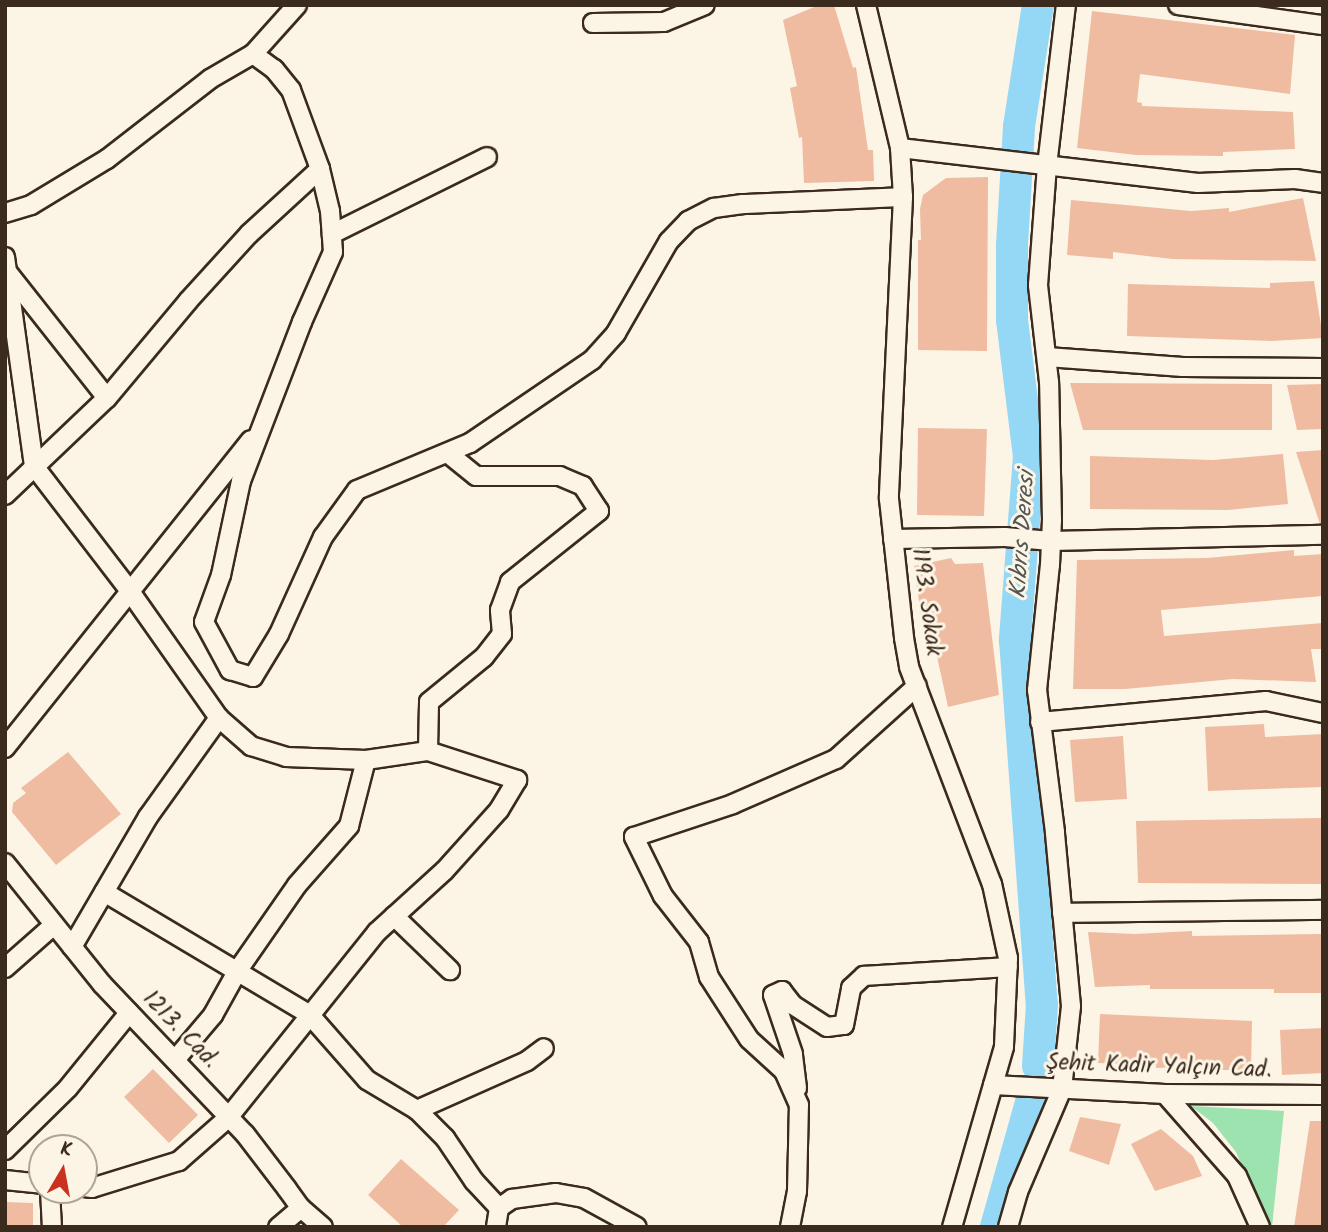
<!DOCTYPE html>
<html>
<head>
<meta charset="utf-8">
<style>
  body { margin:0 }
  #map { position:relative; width:1328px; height:1232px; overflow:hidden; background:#fcf5e5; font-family:Kalam,sans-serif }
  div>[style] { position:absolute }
  .green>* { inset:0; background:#9ce3af }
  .river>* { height:32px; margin:-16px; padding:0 16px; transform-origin:16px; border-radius:16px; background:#95d8f6 }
  .building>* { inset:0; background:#efbba1 }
  .roads { filter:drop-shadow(2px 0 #3b2a1e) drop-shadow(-2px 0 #3b2a1e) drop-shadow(0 2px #3b2a1e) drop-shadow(0 -2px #3b2a1e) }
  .minor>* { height:18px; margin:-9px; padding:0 9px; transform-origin:9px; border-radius:9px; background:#fcf5e5 }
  span { translate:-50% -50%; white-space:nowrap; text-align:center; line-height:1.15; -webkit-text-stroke:6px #fcf5e5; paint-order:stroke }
  .street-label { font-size:23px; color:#3b2a1e }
  .water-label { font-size:24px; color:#525654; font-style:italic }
  .frame { position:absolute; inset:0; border:7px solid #3b2a1e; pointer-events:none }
  .north { position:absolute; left:28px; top:1134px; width:70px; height:70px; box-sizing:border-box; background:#fcf5e5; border:2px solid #afa495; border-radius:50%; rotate:10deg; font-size:19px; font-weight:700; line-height:28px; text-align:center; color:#3b2a1e }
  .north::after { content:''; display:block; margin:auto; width:24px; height:32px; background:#c8321e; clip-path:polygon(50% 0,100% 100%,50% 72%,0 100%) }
</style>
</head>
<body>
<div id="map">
  <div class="green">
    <div style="clip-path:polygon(1191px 1106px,1284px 1111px,1272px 1227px,1268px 1227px,1236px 1152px,1213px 1123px)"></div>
  </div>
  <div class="river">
    <div style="left:1038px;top:5px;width:123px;rotate:98.9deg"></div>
    <div style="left:1019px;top:127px;width:119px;rotate:93.4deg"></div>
    <div style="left:1012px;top:246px;width:74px;rotate:90deg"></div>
    <div style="left:1012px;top:320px;width:137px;rotate:82.9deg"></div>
    <div style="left:1029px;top:456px;width:185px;rotate:94.4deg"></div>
    <div style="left:1015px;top:640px;width:365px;rotate:85.8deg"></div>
    <div style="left:1042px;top:1004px;width:62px;rotate:93.7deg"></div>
    <div style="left:996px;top:1227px;width:140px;rotate:-74.3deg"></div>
  </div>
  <div class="building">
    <div style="clip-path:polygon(819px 5px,834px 5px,853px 68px,856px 67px,868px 150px,873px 150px,874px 181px,804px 183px,802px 137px,799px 138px,790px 88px,797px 86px,783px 20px)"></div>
    <div style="clip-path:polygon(1092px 11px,1295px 35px,1290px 94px,1140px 74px,1137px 102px,1142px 103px,1142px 106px,1293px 112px,1295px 149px,1223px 152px,1223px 156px,1136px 155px,1077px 148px)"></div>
    <div style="clip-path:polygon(988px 177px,987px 351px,918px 350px,918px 240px,921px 240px,920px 209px,923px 195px,946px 178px)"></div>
    <div style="clip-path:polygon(1303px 198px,1316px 261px,1172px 259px,1113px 252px,1113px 259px,1067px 255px,1071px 200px,1191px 211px,1229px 208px,1229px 212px)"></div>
    <div style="clip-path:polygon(1314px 281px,1323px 338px,1272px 341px,1127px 336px,1128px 284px,1270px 288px,1270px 283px)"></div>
    <div style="clip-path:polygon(1070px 383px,1272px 384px,1272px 430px,1083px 430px)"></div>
    <div style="clip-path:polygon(1323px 384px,1323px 429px,1297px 430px,1287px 385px)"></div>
    <div style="clip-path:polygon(918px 428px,987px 429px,984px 516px,917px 515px)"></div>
    <div style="clip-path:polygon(1323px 450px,1323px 524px,1320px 524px,1296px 452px)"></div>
    <div style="clip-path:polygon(1283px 454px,1288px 504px,1228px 510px,1090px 509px,1090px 456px,1213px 460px)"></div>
    <div style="clip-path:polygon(1294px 550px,1294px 556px,1323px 554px,1323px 596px,1161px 610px,1164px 636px,1323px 623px,1323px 649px,1311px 649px,1316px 682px,1233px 679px,1125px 689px,1073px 689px,1077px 560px,1207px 558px)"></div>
    <div style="clip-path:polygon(951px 558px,955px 564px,983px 563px,999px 695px,948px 707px,931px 629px,923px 630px,914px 566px)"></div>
    <div style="clip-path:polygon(1264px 724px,1265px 737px,1323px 734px,1323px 787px,1208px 791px,1205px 727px)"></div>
    <div style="clip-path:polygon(1123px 736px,1127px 799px,1075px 802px,1070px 740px)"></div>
    <div style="clip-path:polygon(68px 752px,121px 814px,56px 865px,12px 812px,13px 803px,26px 793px,21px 788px)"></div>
    <div style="clip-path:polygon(1323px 818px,1323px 884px,1138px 883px,1136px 821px)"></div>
    <div style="clip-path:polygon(1192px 931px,1192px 936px,1321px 934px,1321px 993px,1274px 993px,1274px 989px,1150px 989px,1150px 985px,1095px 987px,1088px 932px,1135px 934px)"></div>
    <div style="clip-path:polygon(1100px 1014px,1252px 1021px,1251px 1070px,1209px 1070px,1209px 1066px,1156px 1068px,1156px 1065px,1098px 1063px)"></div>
    <div style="clip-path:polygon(1323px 1028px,1323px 1073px,1282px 1075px,1280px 1030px)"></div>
    <div style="clip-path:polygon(153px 1069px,198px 1115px,169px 1143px,124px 1097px)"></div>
    <div style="clip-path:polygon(1080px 1117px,1121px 1124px,1109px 1165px,1069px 1151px)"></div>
    <div style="clip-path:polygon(1310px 1121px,1323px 1121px,1323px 1227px,1294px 1227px)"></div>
    <div style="clip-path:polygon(1161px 1129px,1193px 1156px,1202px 1176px,1155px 1191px,1131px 1144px)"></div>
    <div style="clip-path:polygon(401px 1159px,459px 1210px,443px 1227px,403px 1227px,368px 1195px)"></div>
    <div style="clip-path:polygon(5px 1202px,33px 1203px,33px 1227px,5px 1227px)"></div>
  </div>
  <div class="roads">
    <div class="minor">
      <div style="left:866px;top:5px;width:147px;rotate:76.6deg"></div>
      <div style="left:900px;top:148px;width:49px;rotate:86.5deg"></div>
      <div style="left:903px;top:197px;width:302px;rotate:92.7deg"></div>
      <div style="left:889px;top:499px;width:140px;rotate:83.8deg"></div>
      <div style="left:904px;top:638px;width:29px;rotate:80deg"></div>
      <div style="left:909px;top:667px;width:232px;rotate:69.1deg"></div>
      <div style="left:992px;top:884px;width:76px;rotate:77.8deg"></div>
      <div style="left:1008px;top:958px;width:89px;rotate:92.6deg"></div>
      <div style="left:1004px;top:1047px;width:187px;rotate:106.1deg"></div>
      <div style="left:1178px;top:5px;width:146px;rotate:7.9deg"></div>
      <div style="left:593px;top:23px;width:71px;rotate:-0.8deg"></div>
      <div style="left:664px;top:22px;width:44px;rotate:-22.5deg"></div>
      <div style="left:253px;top:54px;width:26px;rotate:36deg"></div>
      <div style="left:274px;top:69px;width:27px;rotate:51deg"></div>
      <div style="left:291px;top:90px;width:84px;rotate:69.8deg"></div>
      <div style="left:320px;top:169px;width:43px;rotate:76.6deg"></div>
      <div style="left:330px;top:211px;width:41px;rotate:85.8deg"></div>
      <div style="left:333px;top:252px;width:77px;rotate:113.9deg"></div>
      <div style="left:302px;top:322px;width:170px;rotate:111deg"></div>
      <div style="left:241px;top:481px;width:96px;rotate:102deg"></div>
      <div style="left:221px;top:575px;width:50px;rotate:109.9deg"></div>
      <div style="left:204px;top:622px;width:55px;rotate:61.6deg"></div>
      <div style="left:230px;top:670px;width:24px;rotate:17deg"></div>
      <div style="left:253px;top:677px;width:50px;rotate:-58.8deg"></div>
      <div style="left:279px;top:634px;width:107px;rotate:-65.6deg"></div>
      <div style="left:323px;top:537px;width:58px;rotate:-54.1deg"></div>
      <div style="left:357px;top:490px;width:122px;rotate:-22.6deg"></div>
      <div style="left:470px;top:443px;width:148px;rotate:-34.2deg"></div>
      <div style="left:592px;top:360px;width:36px;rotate:-48deg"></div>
      <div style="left:616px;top:333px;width:106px;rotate:-60.1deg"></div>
      <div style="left:669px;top:241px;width:28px;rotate:-46deg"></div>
      <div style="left:688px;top:221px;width:29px;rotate:-27deg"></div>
      <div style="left:714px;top:208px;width:29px;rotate:-8deg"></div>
      <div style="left:743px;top:204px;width:160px;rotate:-2.5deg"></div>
      <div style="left:900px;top:148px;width:300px;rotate:6.7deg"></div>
      <div style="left:1198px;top:183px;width:97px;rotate:-2.4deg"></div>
      <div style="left:1295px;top:179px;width:28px;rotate:8deg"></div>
      <div style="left:5px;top:213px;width:27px;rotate:-17deg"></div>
      <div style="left:31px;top:205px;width:89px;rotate:-31.2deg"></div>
      <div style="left:107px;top:159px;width:130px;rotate:-37.8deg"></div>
      <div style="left:210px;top:79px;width:50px;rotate:-30.2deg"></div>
      <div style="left:253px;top:54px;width:66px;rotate:-48.1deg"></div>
      <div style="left:332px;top:234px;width:173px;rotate:-26.4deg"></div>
      <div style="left:5px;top:257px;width:211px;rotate:82.1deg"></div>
      <div style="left:34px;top:466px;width:156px;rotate:52.5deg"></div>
      <div style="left:129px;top:590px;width:156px;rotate:54.9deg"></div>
      <div style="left:219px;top:718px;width:43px;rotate:41.2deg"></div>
      <div style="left:251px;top:746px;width:37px;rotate:17deg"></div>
      <div style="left:286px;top:757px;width:80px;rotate:2.1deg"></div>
      <div style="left:366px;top:760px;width:63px;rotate:-8.3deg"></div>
      <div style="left:428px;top:751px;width:94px;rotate:18deg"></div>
      <div style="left:517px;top:780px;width:35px;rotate:121deg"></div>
      <div style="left:499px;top:810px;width:82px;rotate:132deg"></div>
      <div style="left:444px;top:871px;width:91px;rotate:137.7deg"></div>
      <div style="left:377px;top:932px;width:237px;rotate:128.7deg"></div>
      <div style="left:229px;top:1117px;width:67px;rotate:138.7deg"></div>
      <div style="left:179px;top:1161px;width:91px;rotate:162.8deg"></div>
      <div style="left:92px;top:1188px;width:8px;rotate:-173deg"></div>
      <div style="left:9px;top:274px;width:158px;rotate:51.7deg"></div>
      <div style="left:1047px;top:357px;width:136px;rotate:4.2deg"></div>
      <div style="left:1183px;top:367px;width:140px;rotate:0.4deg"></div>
      <div style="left:5px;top:495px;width:141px;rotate:-43.6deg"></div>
      <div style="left:107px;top:398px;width:126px;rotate:-50.1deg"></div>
      <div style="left:188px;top:301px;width:91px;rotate:-47.7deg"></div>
      <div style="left:249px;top:234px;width:96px;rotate:-42.5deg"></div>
      <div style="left:893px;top:539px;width:112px;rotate:-1deg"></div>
      <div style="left:1005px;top:537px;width:46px;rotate:5deg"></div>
      <div style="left:1051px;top:541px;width:272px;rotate:-1.3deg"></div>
      <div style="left:1040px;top:722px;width:227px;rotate:-5.3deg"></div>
      <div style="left:1266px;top:701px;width:58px;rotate:11.9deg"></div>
      <div style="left:5px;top:748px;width:394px;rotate:-51.4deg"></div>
      <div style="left:428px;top:751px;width:49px;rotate:-88.8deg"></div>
      <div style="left:429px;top:702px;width:71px;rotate:-39.3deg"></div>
      <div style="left:484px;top:657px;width:29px;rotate:-52deg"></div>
      <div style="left:502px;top:634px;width:24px;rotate:-95deg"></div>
      <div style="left:500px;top:610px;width:30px;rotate:-70deg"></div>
      <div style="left:510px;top:582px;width:114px;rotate:-38.6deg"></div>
      <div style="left:599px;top:511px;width:30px;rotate:-123deg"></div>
      <div style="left:583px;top:486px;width:25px;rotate:-157deg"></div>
      <div style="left:560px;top:476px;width:84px;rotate:180deg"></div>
      <div style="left:476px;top:476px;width:35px;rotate:-141deg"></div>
      <div style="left:5px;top:863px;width:155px;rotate:51.3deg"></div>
      <div style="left:102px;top:984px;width:207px;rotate:46.4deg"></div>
      <div style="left:245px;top:1134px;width:69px;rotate:52.6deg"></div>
      <div style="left:287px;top:1189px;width:24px;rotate:54deg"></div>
      <div style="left:301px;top:1208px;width:30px;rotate:140deg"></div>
      <div style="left:104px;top:892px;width:239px;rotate:30.8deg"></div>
      <div style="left:309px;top:1014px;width:88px;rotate:48.7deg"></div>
      <div style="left:367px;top:1080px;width:58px;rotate:31deg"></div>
      <div style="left:417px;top:1110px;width:40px;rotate:45deg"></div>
      <div style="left:445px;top:1138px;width:52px;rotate:56deg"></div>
      <div style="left:474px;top:1181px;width:37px;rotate:47deg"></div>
      <div style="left:499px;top:1208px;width:19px;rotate:99deg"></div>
      <div style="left:1062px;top:913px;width:261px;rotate:-0.7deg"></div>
      <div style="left:394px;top:916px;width:78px;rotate:44deg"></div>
      <div style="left:72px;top:947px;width:151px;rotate:-59.7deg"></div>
      <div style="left:148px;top:817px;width:122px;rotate:-54.4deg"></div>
      <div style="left:5px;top:968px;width:65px;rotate:-41.3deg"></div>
      <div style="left:175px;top:1060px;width:59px;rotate:-49.8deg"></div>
      <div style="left:213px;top:1015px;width:51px;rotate:-60.9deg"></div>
      <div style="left:238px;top:970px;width:103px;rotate:-55.2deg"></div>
      <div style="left:297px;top:885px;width:79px;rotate:-48.6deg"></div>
      <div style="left:349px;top:826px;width:68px;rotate:-75.6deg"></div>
      <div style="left:993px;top:1085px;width:172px;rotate:3deg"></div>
      <div style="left:1165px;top:1094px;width:158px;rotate:0.4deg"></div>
      <div style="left:797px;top:1088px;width:34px;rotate:-97deg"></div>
      <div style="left:793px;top:1054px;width:62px;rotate:-108.7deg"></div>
      <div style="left:773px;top:995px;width:10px;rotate:-24deg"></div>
      <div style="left:782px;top:991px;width:18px;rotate:52deg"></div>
      <div style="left:793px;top:1005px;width:40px;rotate:32.9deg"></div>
      <div style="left:827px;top:1027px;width:17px;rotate:-7deg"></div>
      <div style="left:844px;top:1025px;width:38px;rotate:-79deg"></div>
      <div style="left:851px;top:988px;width:18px;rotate:-43deg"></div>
      <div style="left:864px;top:976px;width:144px;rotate:-3.6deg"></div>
      <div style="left:1165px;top:1094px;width:109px;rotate:48.7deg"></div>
      <div style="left:1237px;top:1176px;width:56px;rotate:65.7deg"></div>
      <div style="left:417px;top:1110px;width:120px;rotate:-24deg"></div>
      <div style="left:527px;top:1061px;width:21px;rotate:-37deg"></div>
      <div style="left:5px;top:1150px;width:88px;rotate:-44.5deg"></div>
      <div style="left:68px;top:1088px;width:97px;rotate:-50.9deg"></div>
      <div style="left:5px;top:1180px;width:37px;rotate:6deg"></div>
      <div style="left:50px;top:1190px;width:37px;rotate:87deg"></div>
      <div style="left:301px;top:1208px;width:29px;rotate:41deg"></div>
      <div style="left:499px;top:1208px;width:16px;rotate:-35deg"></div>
      <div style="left:512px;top:1199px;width:44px;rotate:-7.8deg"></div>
      <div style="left:556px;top:1193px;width:28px;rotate:10deg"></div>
      <div style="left:584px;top:1198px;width:60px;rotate:28.7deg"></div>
      <div style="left:790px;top:1227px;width:37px;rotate:-79deg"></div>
      <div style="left:797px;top:1191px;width:86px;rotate:-88.7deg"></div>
      <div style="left:799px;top:1105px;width:37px;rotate:-114deg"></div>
      <div style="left:784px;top:1071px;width:47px;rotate:-137.6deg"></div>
      <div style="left:749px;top:1039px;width:74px;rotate:-122.8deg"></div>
      <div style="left:709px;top:977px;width:36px;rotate:-106deg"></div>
      <div style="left:699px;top:942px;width:58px;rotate:-128deg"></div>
      <div style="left:663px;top:896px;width:66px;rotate:-116.2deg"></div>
      <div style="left:634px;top:837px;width:104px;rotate:-18.4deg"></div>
      <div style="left:733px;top:804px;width:112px;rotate:-23.6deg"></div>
      <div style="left:836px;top:759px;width:109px;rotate:-42deg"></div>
      <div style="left:1008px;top:1227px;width:36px;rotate:-74deg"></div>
      <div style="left:1018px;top:1192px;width:112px;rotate:-66.9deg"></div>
      <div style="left:1062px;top:1089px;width:83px;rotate:-83.8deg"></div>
      <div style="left:1071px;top:1006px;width:175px;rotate:-95.3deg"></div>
      <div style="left:1055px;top:832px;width:143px;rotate:-97.2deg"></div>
      <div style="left:1037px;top:690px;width:126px;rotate:-84.1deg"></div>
      <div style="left:1050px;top:565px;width:45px;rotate:-87.5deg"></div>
      <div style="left:1052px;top:520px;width:138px;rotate:-91.2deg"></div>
      <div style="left:1049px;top:382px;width:98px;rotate:-96.5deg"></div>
      <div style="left:1038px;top:285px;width:119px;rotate:-85.7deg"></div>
      <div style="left:1047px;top:166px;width:162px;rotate:-83.3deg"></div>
    </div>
  </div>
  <div class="street-label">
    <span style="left:926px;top:602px;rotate:82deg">1193. Sokak</span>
    <span style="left:180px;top:1030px;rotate:46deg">1213. Cad.</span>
    <span style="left:1159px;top:1067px;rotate:2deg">Şehit Kadir Yalçın Cad.</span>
  </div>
  <div class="water-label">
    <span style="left:1023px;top:535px;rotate:-86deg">Kıbrıs Deresi</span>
  </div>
  <div class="frame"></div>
  <div class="north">K</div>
</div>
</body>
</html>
